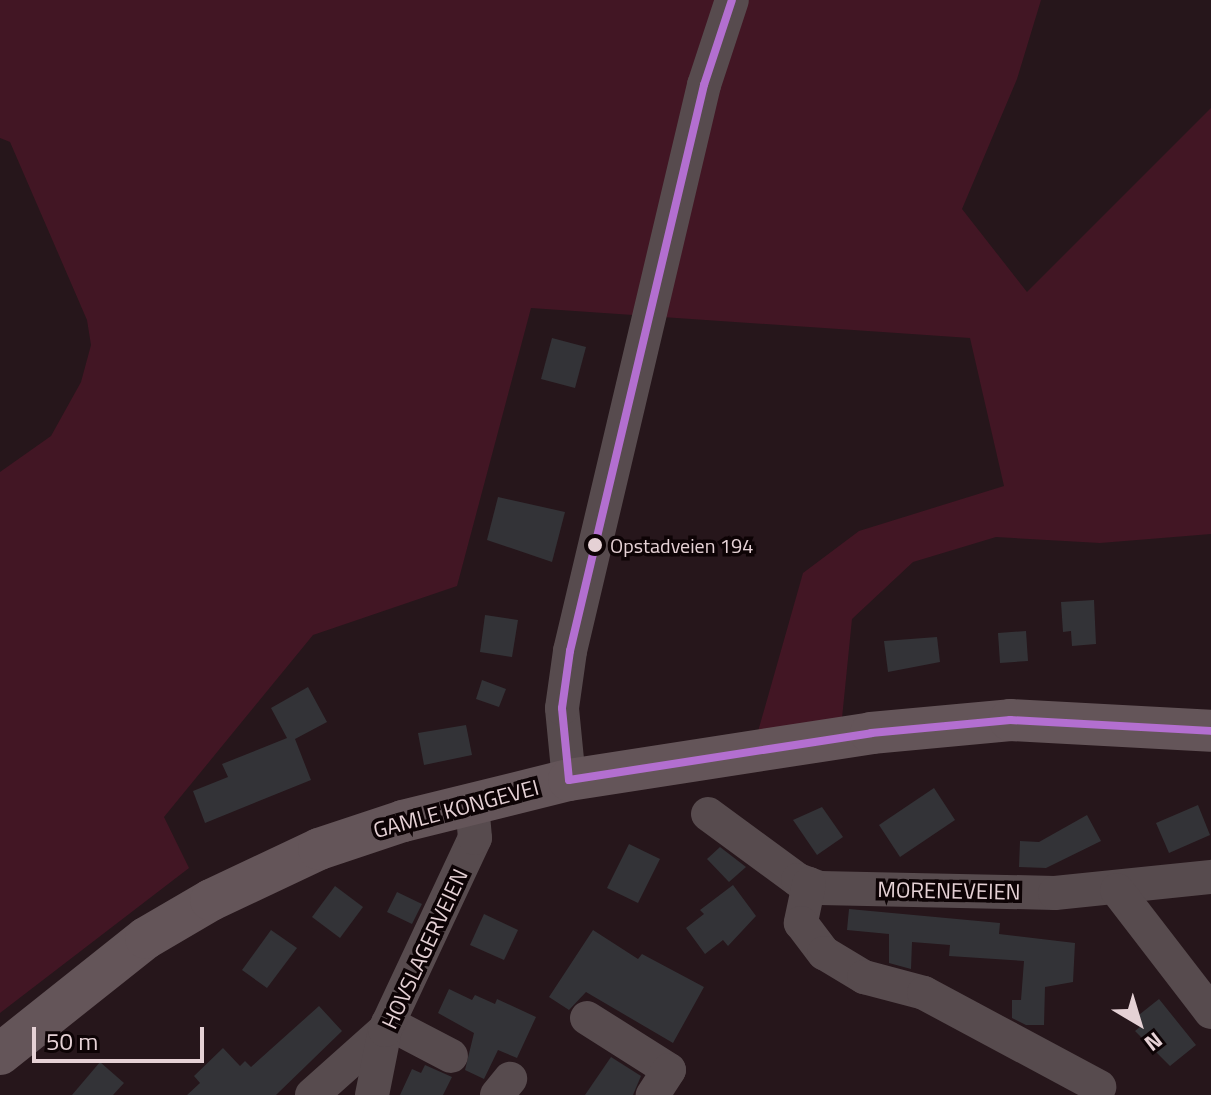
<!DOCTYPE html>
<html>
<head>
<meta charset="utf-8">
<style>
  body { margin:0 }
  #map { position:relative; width:1211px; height:1095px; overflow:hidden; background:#26161b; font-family:"Titillium Web",sans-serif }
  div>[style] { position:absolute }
  .green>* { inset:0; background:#421624 }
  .building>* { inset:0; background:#333337 }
  .minor>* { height:34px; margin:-17px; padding:0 17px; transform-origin:17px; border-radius:17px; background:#574b4e }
  .major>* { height:42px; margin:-21px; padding:0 21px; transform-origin:21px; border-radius:21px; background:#645559 }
  .bus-1>* { height:8px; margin:-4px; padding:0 4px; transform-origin:4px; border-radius:4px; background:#b36fd0 }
  .dots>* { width:22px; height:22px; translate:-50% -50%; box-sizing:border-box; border:4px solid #0d0305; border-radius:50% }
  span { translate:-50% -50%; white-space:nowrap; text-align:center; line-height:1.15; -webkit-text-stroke:7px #0d0305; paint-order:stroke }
  .bus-label { font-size:20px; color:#e5d1d5 }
  .left { translate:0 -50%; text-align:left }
  .street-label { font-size:22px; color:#e5d1d5 }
  .north { position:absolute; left:1099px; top:983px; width:80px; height:80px; -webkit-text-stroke:6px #0d0305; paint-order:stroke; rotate:142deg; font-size:22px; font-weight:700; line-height:32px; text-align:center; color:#e5d1d5 }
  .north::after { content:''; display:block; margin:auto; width:28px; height:36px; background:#e5d1d5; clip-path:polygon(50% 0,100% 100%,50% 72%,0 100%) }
  .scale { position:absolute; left:32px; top:1027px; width:172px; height:36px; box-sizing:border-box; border:4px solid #e5d1d5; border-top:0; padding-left:10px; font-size:24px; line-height:28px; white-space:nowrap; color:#e5d1d5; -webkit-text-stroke:6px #0d0305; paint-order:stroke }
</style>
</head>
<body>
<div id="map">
  <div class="green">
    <div style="clip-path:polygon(0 0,1041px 0,1017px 79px,962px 209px,1027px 292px,1211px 108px,1211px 534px,1100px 543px,996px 537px,913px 562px,852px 619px,841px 728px,757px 735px,803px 573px,859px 531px,1004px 486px,970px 338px,531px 308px,457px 586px,313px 635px,164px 817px,189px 868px,0 1013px,0 472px,51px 436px,81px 382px,91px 345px,87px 320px,10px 142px,0 138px)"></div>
  </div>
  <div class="building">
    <div style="clip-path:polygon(552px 338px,586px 347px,575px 388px,541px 379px)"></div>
    <div style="clip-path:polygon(498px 497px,565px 512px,552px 562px,487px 540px)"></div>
    <div style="clip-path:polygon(1094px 600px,1096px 644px,1072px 646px,1071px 631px,1063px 632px,1061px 602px)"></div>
    <div style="clip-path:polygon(485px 615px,518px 620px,512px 657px,480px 652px)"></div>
    <div style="clip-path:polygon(1026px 631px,1028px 661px,1000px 663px,998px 633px)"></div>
    <div style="clip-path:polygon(937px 637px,940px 662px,888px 672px,884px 641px)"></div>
    <div style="clip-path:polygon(482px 680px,506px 689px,499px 707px,476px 699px)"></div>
    <div style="clip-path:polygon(308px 687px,327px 722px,295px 739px,311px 780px,205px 823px,193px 791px,228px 777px,222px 764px,287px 738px,271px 708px)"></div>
    <div style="clip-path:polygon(466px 725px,472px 755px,424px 765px,418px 733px)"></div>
    <div style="clip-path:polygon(934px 788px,955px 820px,900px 857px,879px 825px)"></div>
    <div style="clip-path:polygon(1198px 805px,1210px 835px,1169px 853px,1156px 823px)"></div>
    <div style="clip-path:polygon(822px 807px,843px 837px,817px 855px,793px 820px)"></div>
    <div style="clip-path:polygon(1087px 815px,1101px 841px,1046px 868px,1019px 867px,1020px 841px,1039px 842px)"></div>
    <div style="clip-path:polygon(629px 844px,660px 859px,638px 903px,607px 888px)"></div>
    <div style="clip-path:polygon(720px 847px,746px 867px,729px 882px,707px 859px)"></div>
    <div style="clip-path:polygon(733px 885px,756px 916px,728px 946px,723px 940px,705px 954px,686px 928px,704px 914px,700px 910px)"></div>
    <div style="clip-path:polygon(335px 886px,363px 907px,340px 938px,312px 917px)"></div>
    <div style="clip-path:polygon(397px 892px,422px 904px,412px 924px,387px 912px)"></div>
    <div style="clip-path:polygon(849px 909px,1000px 923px,999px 934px,1075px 943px,1073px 982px,1045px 987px,1044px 1025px,1026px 1025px,1012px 1018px,1012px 1000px,1021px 1000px,1024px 961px,949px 956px,950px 945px,912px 942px,911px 969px,889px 963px,889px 934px,847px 930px)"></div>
    <div style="clip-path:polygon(484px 914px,518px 930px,504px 960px,470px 945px)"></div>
    <div style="clip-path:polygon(271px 930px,297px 948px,267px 988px,242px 970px)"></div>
    <div style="clip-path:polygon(593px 930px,638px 959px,642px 954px,704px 987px,673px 1043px,586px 992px,569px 1010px,549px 997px)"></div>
    <div style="clip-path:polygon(449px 989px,472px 1000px,475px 995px,495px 1004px,497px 999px,536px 1017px,517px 1058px,498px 1050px,484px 1079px,465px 1070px,474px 1033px,438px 1013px)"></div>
    <div style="clip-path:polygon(1159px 999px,1196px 1045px,1170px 1066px,1135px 1031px,1141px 1026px,1135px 1018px)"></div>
    <div style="clip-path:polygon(319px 1006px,342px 1031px,276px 1095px,187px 1095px,200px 1083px,194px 1076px,223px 1048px,240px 1066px,245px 1061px,251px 1067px)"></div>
    <div style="clip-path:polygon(611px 1057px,641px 1076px,633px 1095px,585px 1095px)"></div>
    <div style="clip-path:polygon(100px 1062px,124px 1083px,113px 1095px,72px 1095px)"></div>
    <div style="clip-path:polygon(425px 1065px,452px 1077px,443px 1095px,400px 1095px,412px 1069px,421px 1073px)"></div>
  </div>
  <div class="minor">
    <div style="left:569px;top:780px;width:72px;rotate:-95.6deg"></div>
    <div style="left:562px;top:708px;width:58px;rotate:-82deg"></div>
    <div style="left:570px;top:651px;width:582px;rotate:-76.68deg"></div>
    <div style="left:704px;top:85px;width:89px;rotate:-71.8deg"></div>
    <div style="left:708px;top:814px;width:112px;rotate:36.3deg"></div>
    <div style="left:798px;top:880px;width:23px;rotate:20deg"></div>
    <div style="left:820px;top:888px;width:235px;rotate:1.2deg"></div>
    <div style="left:1055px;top:893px;width:157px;rotate:-5.9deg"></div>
    <div style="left:809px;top:884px;width:40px;rotate:102deg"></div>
    <div style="left:801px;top:923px;width:38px;rotate:53deg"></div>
    <div style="left:824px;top:953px;width:47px;rotate:31deg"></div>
    <div style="left:864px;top:977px;width:62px;rotate:14.9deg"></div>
    <div style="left:924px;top:993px;width:199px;rotate:28.2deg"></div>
    <div style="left:1117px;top:890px;width:154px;rotate:52.4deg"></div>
    <div style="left:587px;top:1018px;width:97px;rotate:32.4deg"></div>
    <div style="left:669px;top:1070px;width:30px;rotate:123deg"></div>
    <div style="left:388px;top:1023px;width:71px;rotate:27.6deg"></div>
    <div style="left:312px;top:1095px;width:98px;rotate:-41.7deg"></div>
    <div style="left:372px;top:1095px;width:66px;rotate:-78.7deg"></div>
    <div style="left:385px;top:1030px;width:212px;rotate:-64.9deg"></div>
    <div style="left:475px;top:838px;width:34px;rotate:-95deg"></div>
    <div style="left:497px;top:1095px;width:21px;rotate:-51deg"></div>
  </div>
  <div class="major">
    <div style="left:0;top:1054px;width:186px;rotate:-38.5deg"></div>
    <div style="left:146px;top:938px;width:75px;rotate:-30.3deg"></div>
    <div style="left:211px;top:900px;width:119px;rotate:-25.3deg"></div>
    <div style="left:319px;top:849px;width:89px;rotate:-18.4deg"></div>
    <div style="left:403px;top:821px;width:171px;rotate:-13.9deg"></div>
    <div style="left:569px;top:780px;width:306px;rotate:-8.8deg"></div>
    <div style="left:871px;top:733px;width:140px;rotate:-5.3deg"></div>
    <div style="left:1010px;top:720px;width:201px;rotate:3.1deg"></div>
  </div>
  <div class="bus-1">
    <div style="left:569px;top:780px;width:72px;rotate:-95.6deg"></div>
    <div style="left:562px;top:708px;width:58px;rotate:-82deg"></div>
    <div style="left:570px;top:651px;width:582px;rotate:-76.68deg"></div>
    <div style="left:704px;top:85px;width:89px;rotate:-71.8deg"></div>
    <div style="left:569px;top:780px;width:306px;rotate:-8.8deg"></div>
    <div style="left:871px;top:733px;width:140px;rotate:-5.3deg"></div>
    <div style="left:1010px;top:720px;width:201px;rotate:3.1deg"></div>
  </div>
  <div class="dots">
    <div style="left:595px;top:545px;background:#e5d1d5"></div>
  </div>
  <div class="bus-label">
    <span class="left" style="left:610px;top:545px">Opstadveien 194</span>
  </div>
  <div class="street-label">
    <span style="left:456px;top:809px;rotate:-15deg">GAMLE KONGEVEI</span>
    <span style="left:949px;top:891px;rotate:1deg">MORENEVEIEN</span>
    <span style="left:425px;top:949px;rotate:-65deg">HOVSLAGERVEIEN</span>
  </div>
  <div class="north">N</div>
  <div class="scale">50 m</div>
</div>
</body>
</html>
